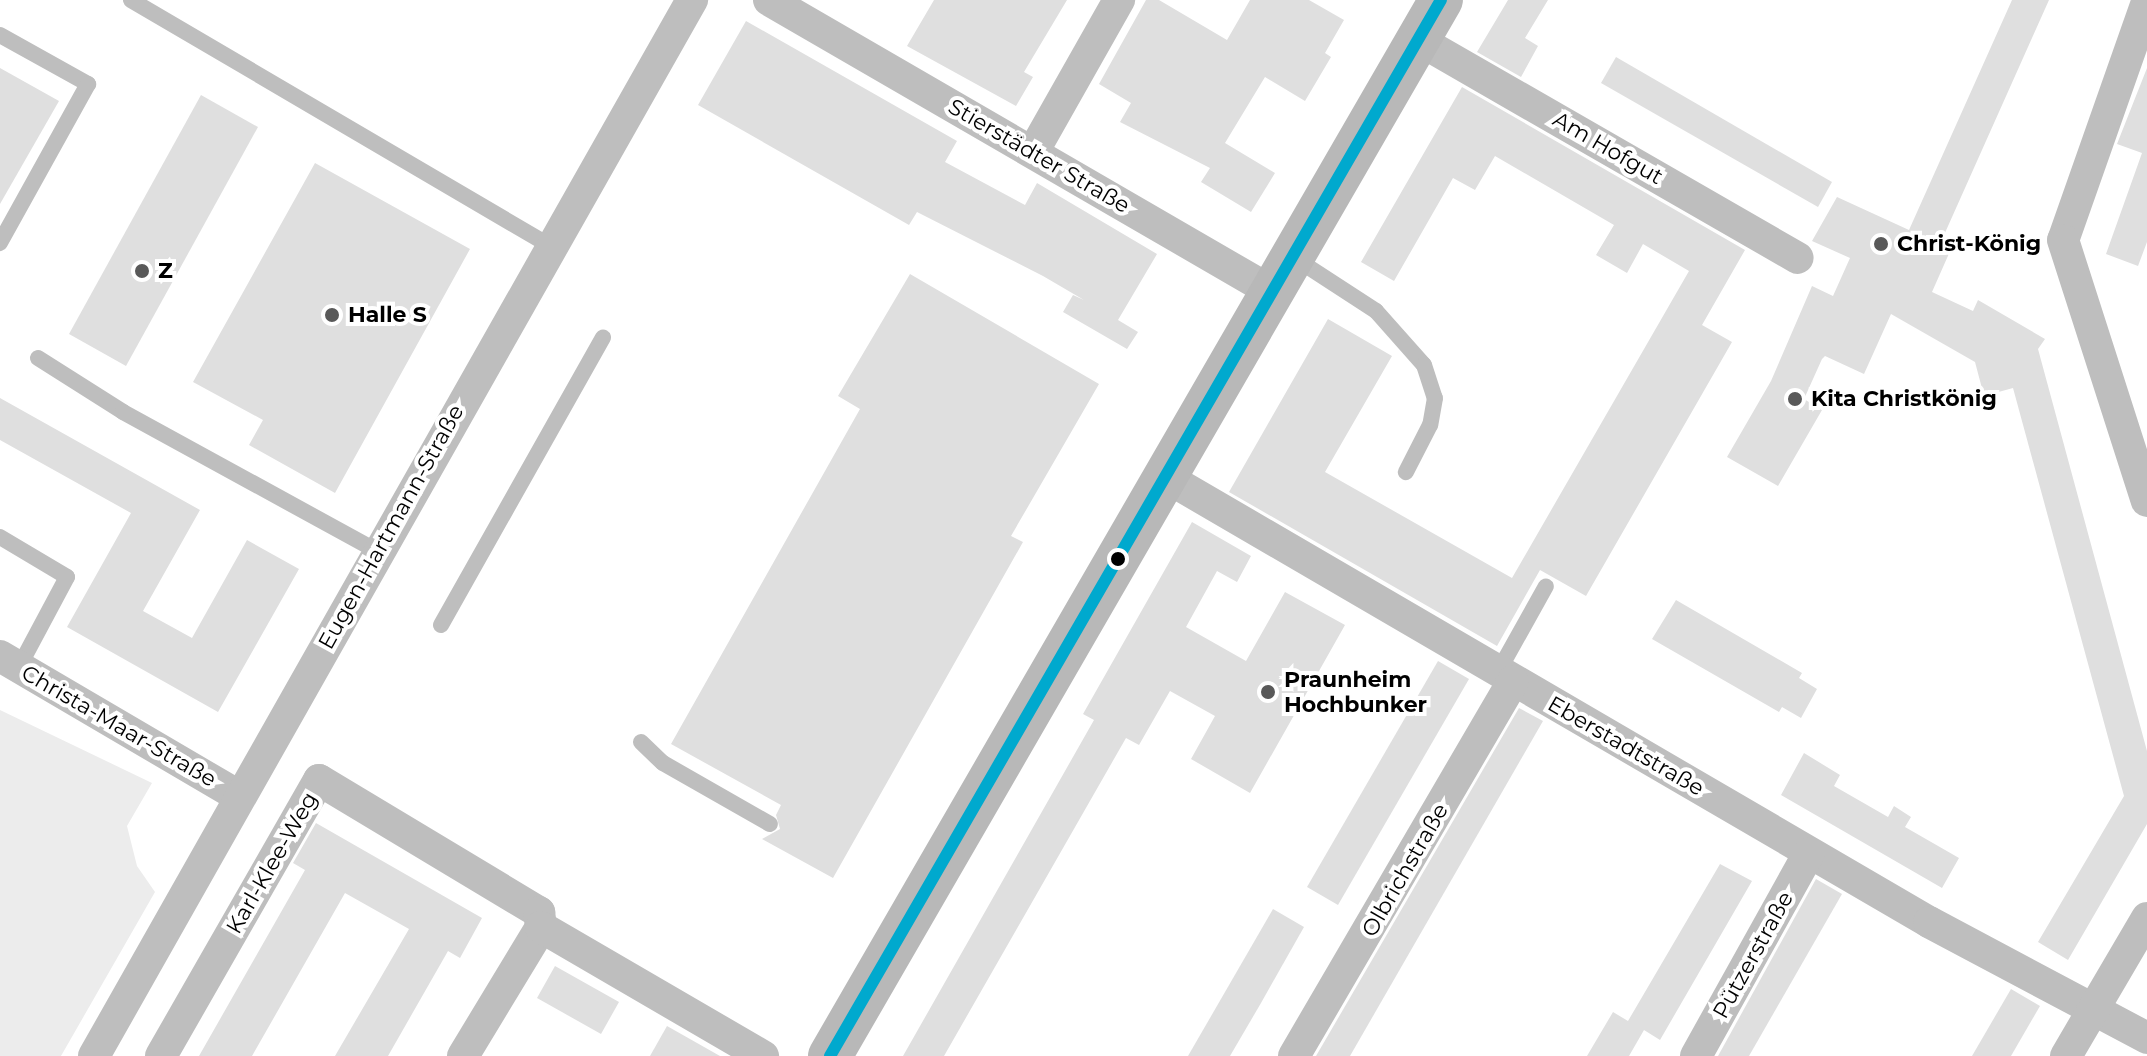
<!DOCTYPE html>
<html>
<head>
<meta charset="utf-8">
<style>
  body { margin:0 }
  #map { position:relative; width:2147px; height:1056px; overflow:hidden; background:#fff; font-family:Montserrat,sans-serif }
  div>[style] { position:absolute }
  .green>* { inset:0; background:#ececec }
  .building>* { inset:0; background:#dfdfdf }
  .service>* { height:16px; margin:-8px; padding:0 8px; transform-origin:8px; border-radius:8px; background:#bebebe }
  .minor>* { height:32px; margin:-16px; padding:0 16px; transform-origin:16px; border-radius:16px; background:#bebebe }
  .secondary>* { height:44px; margin:-22px; padding:0 22px; transform-origin:22px; border-radius:22px; background:#b8b8b8 }
  .bus-1>* { height:12px; margin:-6px; padding:0 6px; transform-origin:6px; border-radius:6px; background:#00a9ce }
  .dots>* { width:22px; height:22px; translate:-50% -50%; box-sizing:border-box; border:4px solid #fff; border-radius:50% }
  span { translate:-50% -50%; white-space:nowrap; text-align:center; line-height:1.15; -webkit-text-stroke:8px #fff; paint-order:stroke }
  .street-label { font-size:22px; color:#000 }
  .poi-label { font-size:22px; color:#000; font-weight:700 }
  .left { translate:0 -50%; text-align:left }
</style>
</head>
<body>
<div id="map">
  <div class="green">
    <div style="clip-path:polygon(0 710px,152px 783px,127px 826px,137px 866px,155px 892px,61px 1056px,0 1056px)"></div>
  </div>
  <div class="building">
    <div style="clip-path:polygon(934px 0,1067px 0,1024px 72px,1033px 77px,1016px 106px,907px 46px)"></div>
    <div style="clip-path:polygon(1146px 0,1159px 0,1227px 40px,1250px 0,1309px 0,1344px 20px,1325px 53px,1331px 57px,1305px 101px,1265px 77px,1225px 143px,1275px 173px,1251px 212px,1201px 182px,1210px 168px,1120px 122px,1131px 103px,1099px 84px)"></div>
    <div style="clip-path:polygon(1508px 0,1548px 0,1525px 38px,1538px 46px,1521px 77px,1477px 52px)"></div>
    <div style="clip-path:polygon(2012px 0,2049px 0,1940px 244px,1951px 249px,1932px 292px,1973px 311px,1978px 300px,2045px 339px,2038px 349px,2147px 751px,2147px 824px,2068px 960px,2038px 942px,2124px 796px,2013px 388px,1984px 396px,1975px 362px,1891px 314px,1864px 374px,1825px 356px,1822px 359px,1804px 399px,1822px 410px,1778px 486px,1727px 457px,1771px 381px,1812px 286px,1833px 296px,1850px 258px,1812px 241px,1837px 197px,1909px 230px)"></div>
    <div style="clip-path:polygon(746px 21px,957px 141px,945px 162px,1025px 205px,1037px 183px,1157px 254px,1118px 320px,1138px 332px,1127px 349px,1063px 312px,1073px 295px,1084px 300px,1043px 276px,917px 212px,909px 225px,698px 105px)"></div>
    <div style="clip-path:polygon(1616px 57px,1832px 182px,1818px 207px,1601px 83px)"></div>
    <div style="clip-path:polygon(0 68px,59px 101px,0 204px)"></div>
    <div style="clip-path:polygon(2147px 68px,2147px 242px,2138px 266px,2106px 254px,2142px 153px,2117px 144px)"></div>
    <div style="clip-path:polygon(1462px 87px,1745px 250px,1702px 325px,1732px 342px,1586px 596px,1540px 570px,1497px 646px,1229px 492px,1328px 319px,1392px 356px,1325px 472px,1512px 578px,1689px 271px,1643px 244px,1627px 273px,1596px 255px,1614px 225px,1495px 156px,1475px 190px,1453px 178px,1394px 281px,1361px 262px)"></div>
    <div style="clip-path:polygon(201px 95px,258px 127px,126px 366px,69px 334px)"></div>
    <div style="clip-path:polygon(315px 163px,470px 249px,335px 493px,249px 445px,263px 420px,193px 382px)"></div>
    <div style="clip-path:polygon(910px 274px,1099px 384px,1011px 536px,1023px 542px,833px 878px,762px 839px,780px 829px,776px 815px,781px 805px,671px 744px,860px 409px,838px 396px)"></div>
    <div style="clip-path:polygon(0 398px,200px 510px,143px 611px,192px 638px,247px 540px,299px 569px,218px 712px,67px 627px,131px 513px,0 440px)"></div>
    <div style="clip-path:polygon(1192px 522px,1251px 556px,1237px 582px,1217px 571px,1186px 627px,1246px 661px,1285px 592px,1345px 625px,1250px 793px,1191px 759px,1215px 716px,1170px 691px,1139px 745px,1126px 738px,944px 1056px,903px 1056px,1094px 720px,1083px 714px)"></div>
    <div style="clip-path:polygon(1676px 600px,1802px 673px,1799px 678px,1817px 689px,1801px 718px,1782px 707px,1779px 712px,1652px 639px)"></div>
    <div style="clip-path:polygon(1438px 661px,1469px 679px,1338px 905px,1307px 887px)"></div>
    <div style="clip-path:polygon(1519px 708px,1543px 721px,1350px 1056px,1316px 1056px)"></div>
    <div style="clip-path:polygon(1804px 753px,1840px 775px,1834px 786px,1888px 817px,1894px 806px,1911px 817px,1905px 827px,1959px 858px,1942px 888px,1781px 795px)"></div>
    <div style="clip-path:polygon(316px 823px,482px 918px,460px 958px,448px 951px,388px 1056px,335px 1056px,409px 929px,345px 893px,252px 1056px,199px 1056px,305px 870px,293px 863px)"></div>
    <div style="clip-path:polygon(1720px 864px,1752px 881px,1660px 1040px,1644px 1030px,1629px 1056px,1587px 1056px,1613px 1012px,1628px 1021px)"></div>
    <div style="clip-path:polygon(1816px 879px,1842px 894px,1749px 1056px,1718px 1056px)"></div>
    <div style="clip-path:polygon(1273px 909px,1304px 927px,1261px 1003px,1230px 1056px,1188px 1056px)"></div>
    <div style="clip-path:polygon(555px 966px,619px 1002px,601px 1034px,537px 998px)"></div>
    <div style="clip-path:polygon(2011px 989px,2040px 1006px,2011px 1056px,1972px 1056px)"></div>
    <div style="clip-path:polygon(667px 1026px,720px 1056px,650px 1056px)"></div>
  </div>
  <div class="service">
    <div style="left:131px;top:0;width:487px;rotate:30.4deg"></div>
    <div style="left:0;top:35px;width:101px;rotate:29.1deg"></div>
    <div style="left:88px;top:84px;width:182px;rotate:119deg"></div>
    <div style="left:1293px;top:257px;width:99px;rotate:33deg"></div>
    <div style="left:1376px;top:311px;width:72px;rotate:48.4deg"></div>
    <div style="left:1424px;top:365px;width:35px;rotate:72deg"></div>
    <div style="left:1435px;top:398px;width:27px;rotate:100deg"></div>
    <div style="left:1430px;top:425px;width:53px;rotate:117.1deg"></div>
    <div style="left:38px;top:358px;width:101px;rotate:32.4deg"></div>
    <div style="left:123px;top:412px;width:290px;rotate:28.7deg"></div>
    <div style="left:0;top:537px;width:78px;rotate:30.8deg"></div>
    <div style="left:67px;top:577px;width:102px;rotate:118.1deg"></div>
    <div style="left:441px;top:625px;width:330px;rotate:-60.6deg"></div>
    <div style="left:1498px;top:672px;width:98px;rotate:-60.8deg"></div>
    <div style="left:641px;top:742px;width:30px;rotate:44deg"></div>
    <div style="left:663px;top:763px;width:123px;rotate:29.7deg"></div>
  </div>
  <div class="minor">
    <div style="left:769px;top:0;width:580px;rotate:30.1deg"></div>
    <div style="left:2147px;top:2px;width:252px;rotate:109.4deg"></div>
    <div style="left:2063px;top:240px;width:274px;rotate:72.2deg"></div>
    <div style="left:1417px;top:39px;width:439px;rotate:29.9deg"></div>
    <div style="left:1033px;top:152px;width:175px;rotate:-60.5deg"></div>
    <div style="left:1164px;top:476px;width:886px;rotate:30.24deg"></div>
    <div style="left:1929px;top:922px;width:247px;rotate:28deg"></div>
    <div style="left:0;top:656px;width:277px;rotate:30.4deg"></div>
    <div style="left:94px;top:1056px;width:1214px;rotate:-60.48deg"></div>
    <div style="left:161px;top:1056px;width:318px;rotate:-60.2deg"></div>
    <div style="left:319px;top:780px;width:257px;rotate:31deg"></div>
    <div style="left:539px;top:912px;width:15px;rotate:82deg"></div>
    <div style="left:463px;top:1056px;width:151px;rotate:-58.8deg"></div>
    <div style="left:541px;top:927px;width:257px;rotate:30.2deg"></div>
    <div style="left:1294px;top:1056px;width:434px;rotate:-59.7deg"></div>
    <div style="left:1696px;top:1056px;width:232px;rotate:-60.9deg"></div>
    <div style="left:2066px;top:1056px;width:160px;rotate:-59.6deg"></div>
  </div>
  <div class="secondary">
    <div style="left:830px;top:1056px;width:1220px;rotate:-59.95deg"></div>
  </div>
  <div class="bus-1">
    <div style="left:830px;top:1056px;width:1220px;rotate:-59.95deg"></div>
  </div>
  <div class="dots">
    <div style="left:1881px;top:244px;background:#595959"></div>
    <div style="left:142px;top:271px;background:#595959"></div>
    <div style="left:332px;top:315px;background:#595959"></div>
    <div style="left:1795px;top:399px;background:#595959"></div>
    <div style="left:1118px;top:559px;background:#000"></div>
    <div style="left:1268px;top:692px;background:#595959"></div>
  </div>
  <div class="street-label">
    <span style="left:1608px;top:148px;rotate:30deg">Am Hofgut</span>
    <span style="left:1039px;top:156px;rotate:30deg">Stierstädter Straße</span>
    <span style="left:391px;top:527px;rotate:-61deg">Eugen-Hartmann-Straße</span>
    <span style="left:119px;top:726px;rotate:30deg">Christa-Maar-Straße</span>
    <span style="left:1626px;top:746px;rotate:30deg">Eberstadtstraße</span>
    <span style="left:272px;top:863px;rotate:-60deg">Karl-Klee-Weg</span>
    <span style="left:1405px;top:870px;rotate:-60deg">Olbrichstraße</span>
    <span style="left:1753px;top:955px;rotate:-61deg">Pützerstraße</span>
  </div>
  <div class="poi-label">
    <span class="left" style="left:1897px;top:244px">Christ-König</span>
    <span class="left" style="left:158px;top:271px">Z</span>
    <span class="left" style="left:348px;top:315px">Halle S</span>
    <span class="left" style="left:1811px;top:399px">Kita Christkönig</span>
    <span class="left" style="left:1284px;top:692px">Praunheim<br>Hochbunker</span>
  </div>
</div>
</body>
</html>
